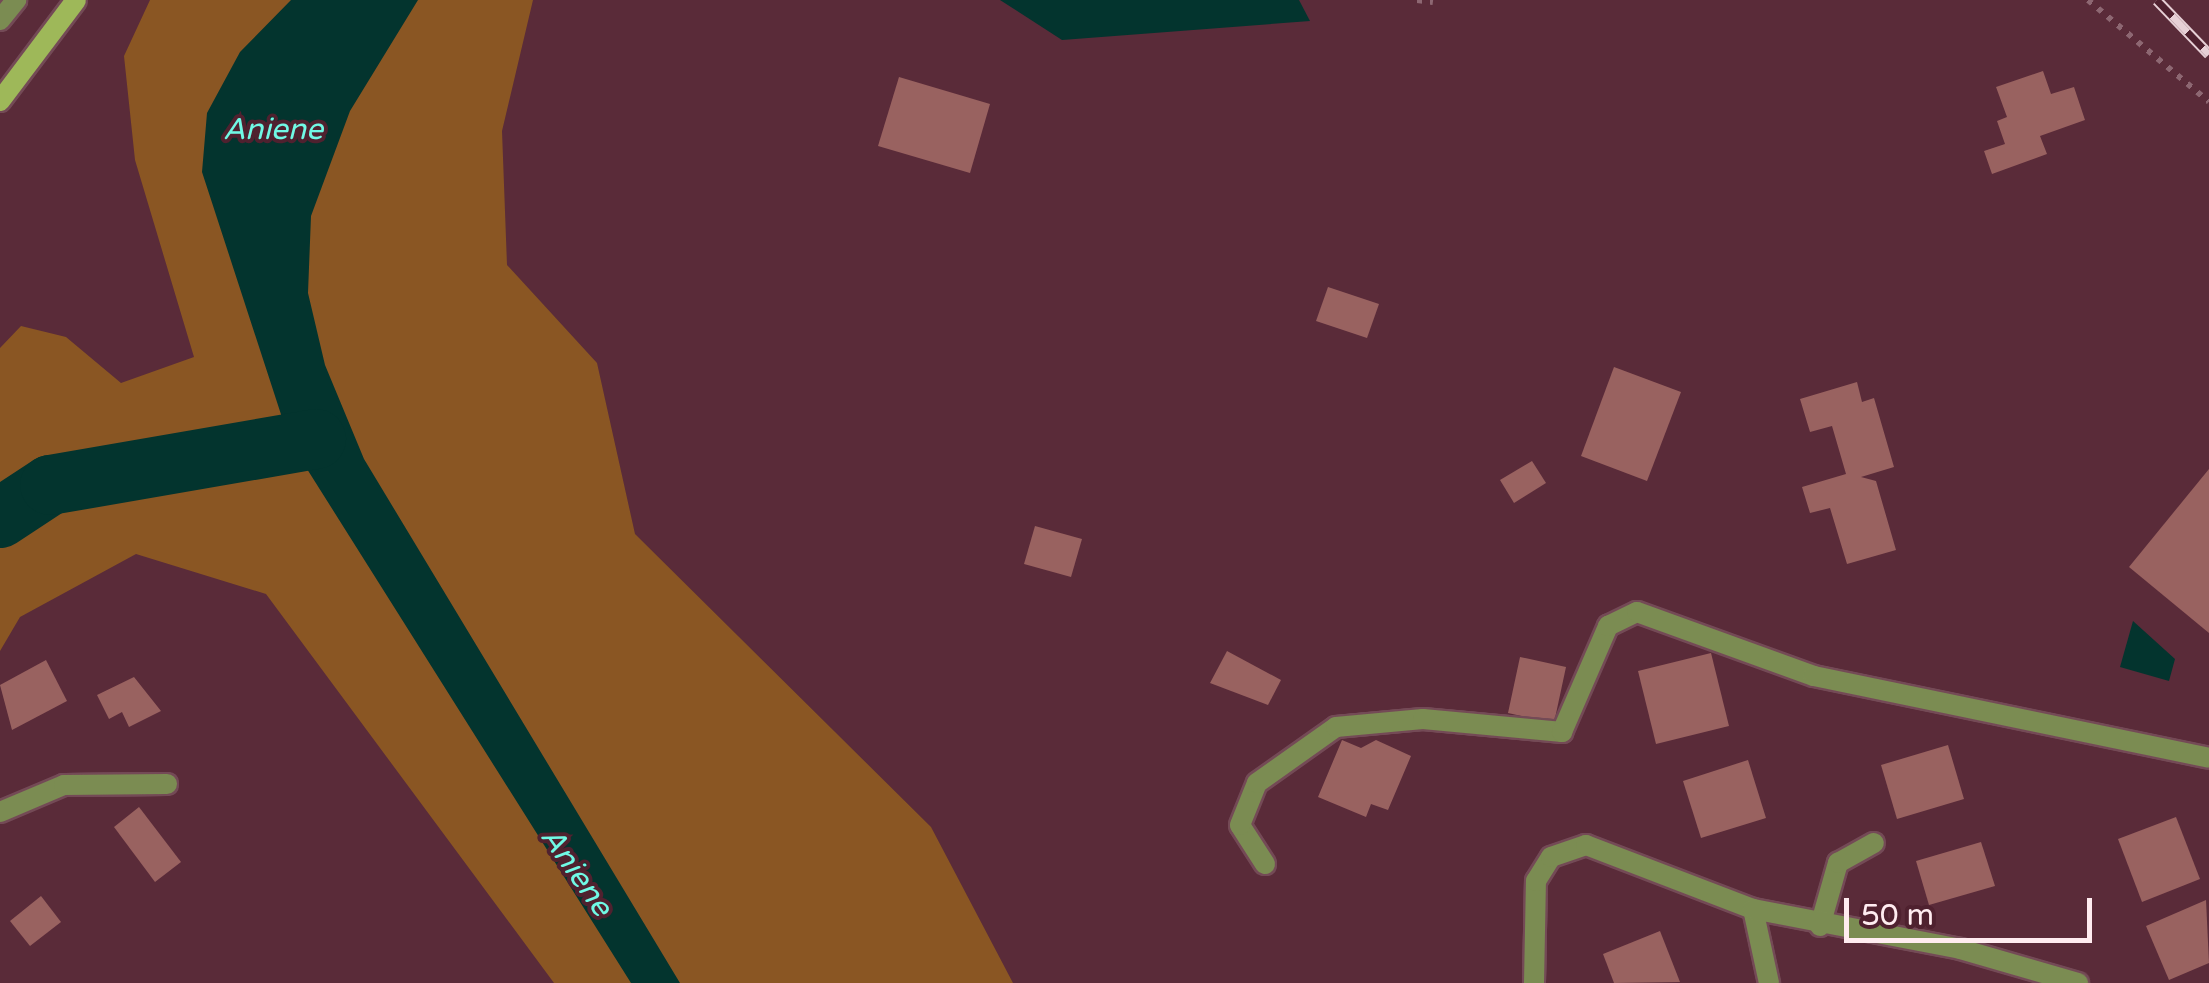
<!DOCTYPE html>
<html>
<head>
<meta charset="utf-8">
<style>
  body { margin:0 }
  #map { position:relative; width:2209px; height:983px; overflow:hidden; background:#5a2b39; font-family:"Varela Round",sans-serif }
  div>[style] { position:absolute }
  .green>* { inset:0; background:#8a5623 }
  .water>* { inset:0; background:#03342e }
  .river>* { height:60px; margin:-30px; padding:0 30px; transform-origin:30px; border-radius:30px; background:#03342e }
  .building>* { inset:0; background:#996260 }
  .path>* { height:6px; margin-top:-3px; transform-origin:0; background:repeating-linear-gradient(90deg,#8d6772 0 5px,transparent 0 13px) }
  .roads { filter:drop-shadow(2px 0 #744a56) drop-shadow(-2px 0 #744a56) drop-shadow(0 2px #744a56) drop-shadow(0 -2px #744a56) }
  .service>* { height:20px; margin:-10px; padding:0 10px; transform-origin:10px; border-radius:10px; background:#7b8c52 }
  .minor>* { height:20px; margin:-10px; padding:0 10px; transform-origin:10px; border-radius:10px; background:#7b8c52 }
  .secondary>* { height:20px; margin:-10px; padding:0 10px; transform-origin:10px; border-radius:10px; background:#9eb859 }
  .rail>* { height:11px; margin-top:-5.5px; transform-origin:0; background:repeating-linear-gradient(90deg,#4f212f 0 22px,#e7d0d6 0 44px); box-sizing:border-box; border-block:2px solid #e7d0d6 }
  span { translate:-50% -50%; white-space:nowrap; text-align:center; line-height:1.15; -webkit-text-stroke:8px #4f212f; paint-order:stroke }
  .water-label { font-size:30px; color:#70f9e5; font-style:italic }
  .scale { position:absolute; left:1844px; top:898px; width:248px; height:45px; box-sizing:border-box; border:5px solid #ffecf0; border-top:0; padding-left:12px; font-size:30px; line-height:35px; white-space:nowrap; color:#ffecf0; -webkit-text-stroke:8px #4f212f; paint-order:stroke }
</style>
</head>
<body>
<div id="map">
  <div class="green">
    <div style="clip-path:polygon(150px 0,533px 0,502px 131px,507px 265px,597px 363px,635px 534px,931px 827px,1013px 983px,554px 983px,266px 594px,136px 554px,20px 617px,0 651px,0 348px,21px 326px,66px 337px,121px 383px,194px 357px,135px 160px,124px 56px)"></div>
  </div>
  <div class="water">
    <div style="clip-path:polygon(291px 0,418px 0,350px 111px,311px 216px,308px 293px,325px 365px,364px 459px,680px 983px,631px 983px,290px 442px,202px 172px,207px 113px,240px 52px)"></div>
    <div style="clip-path:polygon(1000px 0,1299px 0,1310px 21px,1062px 40px)"></div>
    <div style="clip-path:polygon(2133px 621px,2175px 659px,2169px 681px,2120px 667px)"></div>
  </div>
  <div class="river">
    <div style="left:0;top:518px;width:60px;rotate:-33.4deg"></div>
    <div style="left:50px;top:485px;width:270px;rotate:-9.8deg"></div>
  </div>
  <div class="building">
    <div style="clip-path:polygon(2043px 71px,2051px 94px,2074px 87px,2085px 120px,2040px 136px,2047px 154px,1992px 174px,1984px 151px,2005px 144px,1997px 121px,2007px 117px,1996px 87px)"></div>
    <div style="clip-path:polygon(899px 77px,990px 104px,970px 173px,878px 146px)"></div>
    <div style="clip-path:polygon(1328px 287px,1379px 304px,1367px 338px,1316px 321px)"></div>
    <div style="clip-path:polygon(1614px 367px,1681px 392px,1647px 481px,1581px 456px)"></div>
    <div style="clip-path:polygon(1857px 382px,1862px 402px,1874px 398px,1894px 467px,1861px 477px,1876px 481px,1896px 550px,1847px 564px,1830px 508px,1810px 513px,1802px 487px,1846px 474px,1832px 426px,1810px 432px,1800px 399px)"></div>
    <div style="clip-path:polygon(1532px 461px,1546px 483px,1514px 503px,1500px 480px)"></div>
    <div style="clip-path:polygon(2209px 469px,2209px 633px,2129px 567px)"></div>
    <div style="clip-path:polygon(1035px 526px,1082px 539px,1071px 577px,1024px 564px)"></div>
    <div style="clip-path:polygon(1227px 651px,1281px 680px,1268px 705px,1210px 683px)"></div>
    <div style="clip-path:polygon(1711px 653px,1729px 726px,1656px 744px,1638px 671px)"></div>
    <div style="clip-path:polygon(1520px 657px,1566px 667px,1554px 723px,1508px 713px)"></div>
    <div style="clip-path:polygon(46px 660px,67px 701px,12px 730px,0 685px)"></div>
    <div style="clip-path:polygon(134px 677px,161px 711px,129px 727px,122px 712px,109px 719px,97px 695px)"></div>
    <div style="clip-path:polygon(1342px 740px,1361px 748px,1376px 740px,1411px 756px,1388px 810px,1371px 804px,1366px 817px,1318px 797px)"></div>
    <div style="clip-path:polygon(1948px 745px,1964px 799px,1897px 819px,1881px 765px)"></div>
    <div style="clip-path:polygon(1748px 760px,1766px 818px,1701px 838px,1683px 781px)"></div>
    <div style="clip-path:polygon(139px 807px,181px 862px,155px 882px,114px 827px)"></div>
    <div style="clip-path:polygon(2176px 817px,2200px 879px,2142px 902px,2118px 839px)"></div>
    <div style="clip-path:polygon(1981px 842px,1995px 886px,1929px 905px,1916px 861px)"></div>
    <div style="clip-path:polygon(41px 896px,61px 922px,30px 946px,10px 921px)"></div>
    <div style="clip-path:polygon(2206px 900px,2209px 963px,2169px 980px,2146px 926px)"></div>
    <div style="clip-path:polygon(1660px 931px,1680px 982px,1614px 983px,1603px 954px)"></div>
  </div>
  <div class="path">
    <div style="left:1417px;top:0;width:16px;rotate:7deg"></div>
    <div style="left:2088px;top:0;width:158px;rotate:40.1deg"></div>
  </div>
  <div class="roads">
    <div class="service">
      <div style="left:1265px;top:864px;width:46px;rotate:-122.7deg"></div>
      <div style="left:1240px;top:825px;width:45px;rotate:-68deg"></div>
      <div style="left:1257px;top:783px;width:97px;rotate:-35.3deg"></div>
      <div style="left:1336px;top:727px;width:87px;rotate:-5.3deg"></div>
      <div style="left:1820px;top:926px;width:66px;rotate:-74.1deg"></div>
      <div style="left:1838px;top:863px;width:41px;rotate:-29.1deg"></div>
    </div>
    <div class="minor">
      <div style="left:0;top:20px;width:26px;rotate:-51deg"></div>
      <div style="left:1423px;top:719px;width:140px;rotate:5.3deg"></div>
      <div style="left:1562px;top:732px;width:116px;rotate:-66.5deg"></div>
      <div style="left:1608px;top:626px;width:32px;rotate:-26deg"></div>
      <div style="left:1637px;top:612px;width:188px;rotate:19.9deg"></div>
      <div style="left:1814px;top:676px;width:403px;rotate:11.7deg"></div>
      <div style="left:0;top:812px;width:69px;rotate:-22.9deg"></div>
      <div style="left:64px;top:785px;width:103px;rotate:-0.6deg"></div>
      <div style="left:1753px;top:909px;width:76px;rotate:77.8deg"></div>
      <div style="left:1534px;top:983px;width:102px;rotate:-88.9deg"></div>
      <div style="left:1536px;top:881px;width:28px;rotate:-58deg"></div>
      <div style="left:1551px;top:857px;width:37px;rotate:-19deg"></div>
      <div style="left:1586px;top:845px;width:179px;rotate:21deg"></div>
      <div style="left:1753px;top:909px;width:211px;rotate:10.9deg"></div>
      <div style="left:1960px;top:949px;width:123px;rotate:16.1deg"></div>
    </div>
    <div class="secondary">
      <div style="left:0;top:101px;width:126px;rotate:-53deg"></div>
    </div>
  </div>
  <div class="rail">
    <div style="left:2157px;top:0;width:75px;rotate:46.1deg"></div>
  </div>
  <div class="water-label">
    <span style="left:273px;top:130px">Aniene</span>
    <span style="left:576px;top:872px;rotate:55deg">Aniene</span>
  </div>
  <div class="scale">50 m</div>
</div>
</body>
</html>
